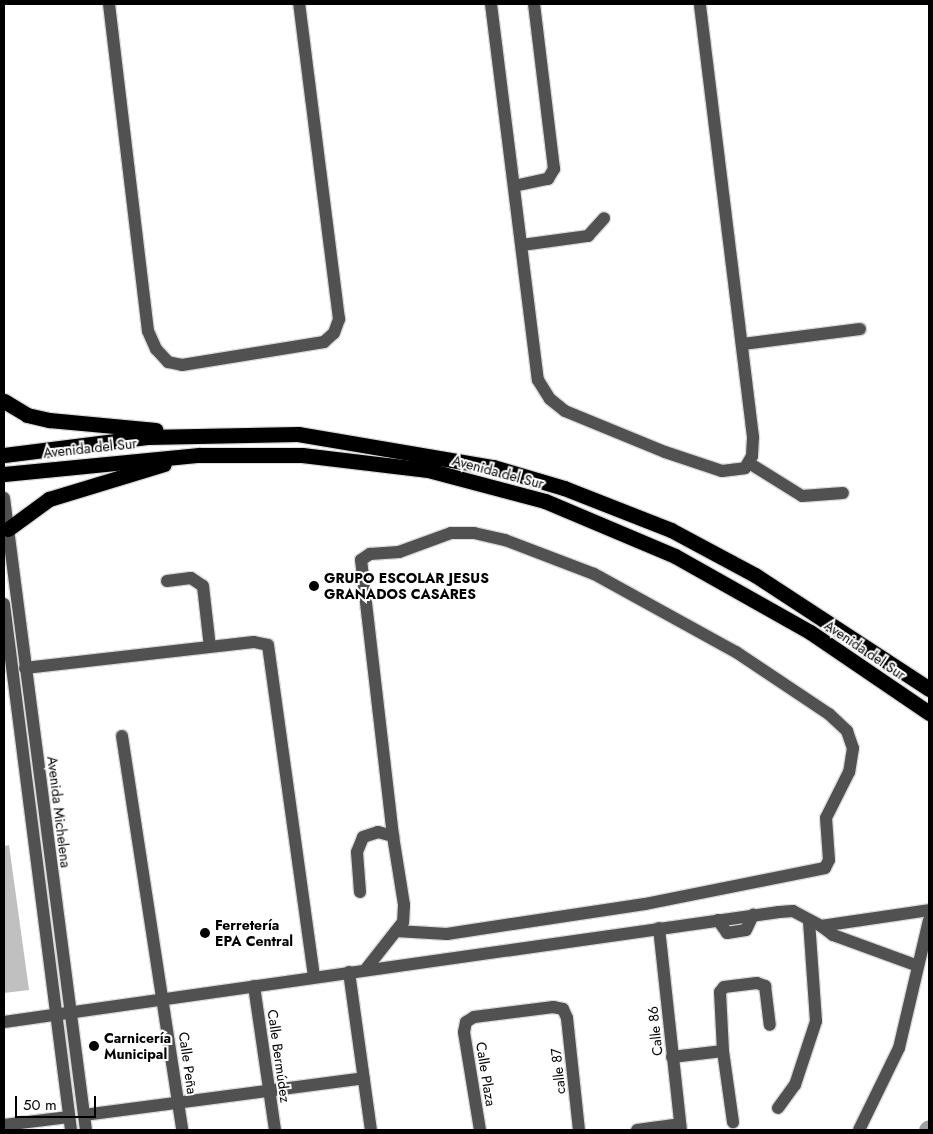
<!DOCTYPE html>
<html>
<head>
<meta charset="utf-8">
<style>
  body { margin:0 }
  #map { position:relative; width:933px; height:1134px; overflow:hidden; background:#fff; font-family:Jost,sans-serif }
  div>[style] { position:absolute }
  .river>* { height:19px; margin:-9.5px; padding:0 9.5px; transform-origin:9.5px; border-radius:9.5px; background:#9f9f9f }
  .building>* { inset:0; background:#c0c0c0 }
  .roads { filter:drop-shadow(1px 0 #dbdbdb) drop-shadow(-1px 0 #dbdbdb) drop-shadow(0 1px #dbdbdb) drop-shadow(0 -1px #dbdbdb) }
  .minor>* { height:12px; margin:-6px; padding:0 6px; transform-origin:6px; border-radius:6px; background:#515151 }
  .highway>* { height:15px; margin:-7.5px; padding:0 7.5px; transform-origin:7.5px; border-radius:7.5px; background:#000 }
  .dots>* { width:14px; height:14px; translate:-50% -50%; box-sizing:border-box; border:2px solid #fff; border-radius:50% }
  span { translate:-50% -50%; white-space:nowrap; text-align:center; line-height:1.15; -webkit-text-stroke:4px #fff; paint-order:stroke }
  .street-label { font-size:14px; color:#000 }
  .poi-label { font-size:14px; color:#000; font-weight:700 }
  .left { translate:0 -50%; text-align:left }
  .frame { position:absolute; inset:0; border:5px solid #000; pointer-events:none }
  .scale { position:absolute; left:15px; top:1096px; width:81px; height:22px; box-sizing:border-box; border:2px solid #000; border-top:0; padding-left:6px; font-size:15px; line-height:18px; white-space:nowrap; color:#000; -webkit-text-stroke:4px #fff; paint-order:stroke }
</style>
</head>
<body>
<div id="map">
  <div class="river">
    <div style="left:928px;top:1130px;width:1px;rotate:-45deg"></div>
  </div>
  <div class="building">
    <div style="clip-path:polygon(9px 845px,29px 990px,4px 993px,4px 846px)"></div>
  </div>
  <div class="roads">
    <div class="minor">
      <div style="left:109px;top:4px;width:329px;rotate:83.2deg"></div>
      <div style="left:148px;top:331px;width:20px;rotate:66deg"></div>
      <div style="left:156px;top:349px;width:18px;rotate:47deg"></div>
      <div style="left:168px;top:362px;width:14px;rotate:12deg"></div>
      <div style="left:182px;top:365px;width:144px;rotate:-9.2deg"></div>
      <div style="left:324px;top:342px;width:13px;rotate:-42deg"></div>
      <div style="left:334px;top:333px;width:15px;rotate:-70deg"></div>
      <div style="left:339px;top:319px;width:318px;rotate:-97.2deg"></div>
      <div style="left:491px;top:4px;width:379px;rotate:82.9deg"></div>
      <div style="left:538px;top:380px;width:22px;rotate:58deg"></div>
      <div style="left:550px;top:399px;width:19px;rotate:39deg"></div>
      <div style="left:565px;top:411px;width:108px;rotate:22.3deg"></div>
      <div style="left:665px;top:452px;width:60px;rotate:18.4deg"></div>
      <div style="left:722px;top:471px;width:23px;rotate:-7deg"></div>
      <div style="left:745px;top:468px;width:14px;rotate:-60deg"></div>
      <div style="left:752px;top:456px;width:19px;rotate:-87deg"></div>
      <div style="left:753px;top:437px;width:436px;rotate:-97deg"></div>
      <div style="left:514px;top:186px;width:35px;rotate:-12deg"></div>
      <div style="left:548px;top:179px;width:12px;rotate:-59deg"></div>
      <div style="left:554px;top:169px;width:166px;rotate:-96.9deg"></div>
      <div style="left:522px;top:245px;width:67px;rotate:-7.8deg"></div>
      <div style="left:588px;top:236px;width:24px;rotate:-48deg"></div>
      <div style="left:743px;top:344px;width:118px;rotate:-7.3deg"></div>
      <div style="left:749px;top:463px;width:62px;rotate:31.9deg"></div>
      <div style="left:802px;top:496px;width:41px;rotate:-4.2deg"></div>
      <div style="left:4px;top:498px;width:637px;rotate:82.61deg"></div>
      <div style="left:167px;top:581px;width:24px;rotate:-7deg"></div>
      <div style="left:191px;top:578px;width:14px;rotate:34deg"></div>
      <div style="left:203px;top:586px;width:61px;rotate:83.5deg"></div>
      <div style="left:4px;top:604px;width:530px;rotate:82.74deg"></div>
      <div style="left:25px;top:668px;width:230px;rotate:-6.5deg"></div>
      <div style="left:254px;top:642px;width:14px;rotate:12deg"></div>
      <div style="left:268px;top:645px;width:335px;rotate:82.1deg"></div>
      <div style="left:122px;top:736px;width:399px;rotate:81.3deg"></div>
      <div style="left:393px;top:836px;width:278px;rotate:-96.6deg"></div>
      <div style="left:361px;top:560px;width:11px;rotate:-34deg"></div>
      <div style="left:370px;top:554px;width:29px;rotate:-4deg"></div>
      <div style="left:399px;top:552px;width:55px;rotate:-20.1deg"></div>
      <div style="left:451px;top:533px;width:23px"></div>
      <div style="left:474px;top:533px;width:32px;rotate:13deg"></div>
      <div style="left:505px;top:540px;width:95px;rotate:20.9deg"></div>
      <div style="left:594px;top:574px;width:162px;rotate:28.8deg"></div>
      <div style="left:736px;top:652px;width:112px;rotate:33.7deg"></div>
      <div style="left:829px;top:714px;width:25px;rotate:43deg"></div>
      <div style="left:847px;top:731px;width:18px;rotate:71deg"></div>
      <div style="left:853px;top:748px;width:24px;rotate:99deg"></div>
      <div style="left:849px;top:772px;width:51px;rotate:116.6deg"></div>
      <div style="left:826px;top:818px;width:42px;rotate:85.9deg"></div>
      <div style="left:829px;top:860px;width:9px;rotate:117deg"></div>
      <div style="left:825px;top:868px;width:184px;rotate:168.7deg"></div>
      <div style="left:645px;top:904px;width:134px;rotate:171.4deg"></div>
      <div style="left:512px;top:924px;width:66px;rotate:171.3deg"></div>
      <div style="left:447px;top:934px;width:51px;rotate:-176.6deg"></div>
      <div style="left:360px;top:892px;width:40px;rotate:-94.3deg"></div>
      <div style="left:357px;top:852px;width:16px;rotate:-68deg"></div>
      <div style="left:363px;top:837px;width:16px;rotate:-18deg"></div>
      <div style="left:378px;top:832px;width:16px;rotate:15deg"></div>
      <div style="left:393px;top:836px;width:70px;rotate:80.9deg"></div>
      <div style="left:404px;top:905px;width:17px;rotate:93deg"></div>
      <div style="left:403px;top:922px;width:60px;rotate:128.2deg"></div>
      <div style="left:718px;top:920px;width:16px;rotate:55deg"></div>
      <div style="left:727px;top:933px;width:19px;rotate:-9deg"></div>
      <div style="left:746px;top:930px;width:17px;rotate:-65deg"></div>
      <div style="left:821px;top:926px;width:15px;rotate:37deg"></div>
      <div style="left:833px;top:935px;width:90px;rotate:20deg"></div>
      <div style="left:659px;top:928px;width:203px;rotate:83.8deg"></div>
      <div style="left:349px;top:972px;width:160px;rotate:82.1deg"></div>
      <div style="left:254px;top:986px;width:146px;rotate:81.7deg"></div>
      <div style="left:4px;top:1022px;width:783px;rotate:-8.08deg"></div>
      <div style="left:779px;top:912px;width:14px;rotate:-4deg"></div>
      <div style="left:793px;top:911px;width:32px;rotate:28deg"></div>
      <div style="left:821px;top:926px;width:109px;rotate:-8.4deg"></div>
      <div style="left:723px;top:1051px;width:59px;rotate:-92.9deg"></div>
      <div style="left:720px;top:992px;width:6px;rotate:-51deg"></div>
      <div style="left:724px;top:987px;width:33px;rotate:-7deg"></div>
      <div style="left:757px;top:983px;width:9px;rotate:21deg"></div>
      <div style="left:765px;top:986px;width:39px;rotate:83deg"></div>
      <div style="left:672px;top:1057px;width:51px;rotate:-6.7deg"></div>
      <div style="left:723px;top:1051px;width:72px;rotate:82deg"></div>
      <div style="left:778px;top:1108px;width:29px;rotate:-54deg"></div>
      <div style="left:795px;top:1085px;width:67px;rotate:-71.8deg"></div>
      <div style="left:816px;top:1021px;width:100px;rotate:-94deg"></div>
      <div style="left:84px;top:1115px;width:282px;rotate:-7.5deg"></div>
      <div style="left:4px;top:1125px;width:65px;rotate:-7deg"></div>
      <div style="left:480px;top:1130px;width:99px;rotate:-99.3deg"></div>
      <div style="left:464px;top:1032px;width:10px;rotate:-79deg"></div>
      <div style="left:466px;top:1022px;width:9px;rotate:-32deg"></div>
      <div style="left:474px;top:1017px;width:80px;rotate:-7.2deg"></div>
      <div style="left:553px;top:1007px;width:10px;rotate:11deg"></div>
      <div style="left:563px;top:1009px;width:10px;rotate:66deg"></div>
      <div style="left:567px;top:1018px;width:113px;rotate:83.9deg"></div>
      <div style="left:637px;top:1130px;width:43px;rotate:-7.9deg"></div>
      <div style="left:859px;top:1130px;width:91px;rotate:-64deg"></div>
      <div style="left:899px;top:1048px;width:131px;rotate:-76.8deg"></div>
    </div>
    <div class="highway">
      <div style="left:4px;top:401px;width:27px;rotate:31deg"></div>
      <div style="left:27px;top:415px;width:23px;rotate:13deg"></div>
      <div style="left:49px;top:420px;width:107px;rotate:5.3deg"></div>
      <div style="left:4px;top:455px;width:144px;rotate:-7.2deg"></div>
      <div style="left:147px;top:437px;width:151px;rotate:-1.1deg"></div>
      <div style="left:298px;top:434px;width:198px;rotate:9.6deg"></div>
      <div style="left:493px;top:467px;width:74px;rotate:16.5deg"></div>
      <div style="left:564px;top:488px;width:115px;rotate:21.4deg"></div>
      <div style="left:671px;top:530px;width:95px;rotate:28.2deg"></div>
      <div style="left:755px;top:575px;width:208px;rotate:33.2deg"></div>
      <div style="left:4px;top:474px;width:196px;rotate:-5.6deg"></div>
      <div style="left:199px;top:455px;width:103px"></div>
      <div style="left:302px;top:455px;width:127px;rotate:6.8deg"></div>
      <div style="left:428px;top:470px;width:121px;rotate:14.8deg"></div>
      <div style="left:545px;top:501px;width:141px;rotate:22.9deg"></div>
      <div style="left:675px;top:556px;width:155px;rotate:29.4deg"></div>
      <div style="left:810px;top:632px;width:144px;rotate:34.2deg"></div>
      <div style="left:8px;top:529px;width:51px;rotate:-36.2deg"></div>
      <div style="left:49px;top:499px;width:120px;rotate:-16.9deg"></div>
    </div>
  </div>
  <div class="dots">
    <div style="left:314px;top:586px;background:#000"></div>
    <div style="left:205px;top:933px;background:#000"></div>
    <div style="left:94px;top:1046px;background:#000"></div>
  </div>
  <div class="street-label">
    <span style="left:90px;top:448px;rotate:-6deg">Avenida del Sur</span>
    <span style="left:498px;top:472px;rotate:15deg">Avenida del Sur</span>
    <span style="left:865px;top:650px;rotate:34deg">Avenida del Sur</span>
    <span style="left:59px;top:812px;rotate:83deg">Avenida Michelena</span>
    <span style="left:655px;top:1031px;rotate:-96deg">Calle 86</span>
    <span style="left:279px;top:1056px;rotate:82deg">Calle Bermúdez</span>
    <span style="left:188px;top:1063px;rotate:82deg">Calle Peña</span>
    <span style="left:558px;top:1071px;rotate:-96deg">calle 87</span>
    <span style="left:486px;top:1074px;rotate:81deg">Calle Plaza</span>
  </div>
  <div class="poi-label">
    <span class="left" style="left:324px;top:586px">GRUPO ESCOLAR JESUS<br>GRANADOS CASARES</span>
    <span class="left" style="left:215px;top:933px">Ferretería<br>EPA Central</span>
    <span class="left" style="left:104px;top:1046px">Carnicería<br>Municipal</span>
  </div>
  <div class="frame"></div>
  <div class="scale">50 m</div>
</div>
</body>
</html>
